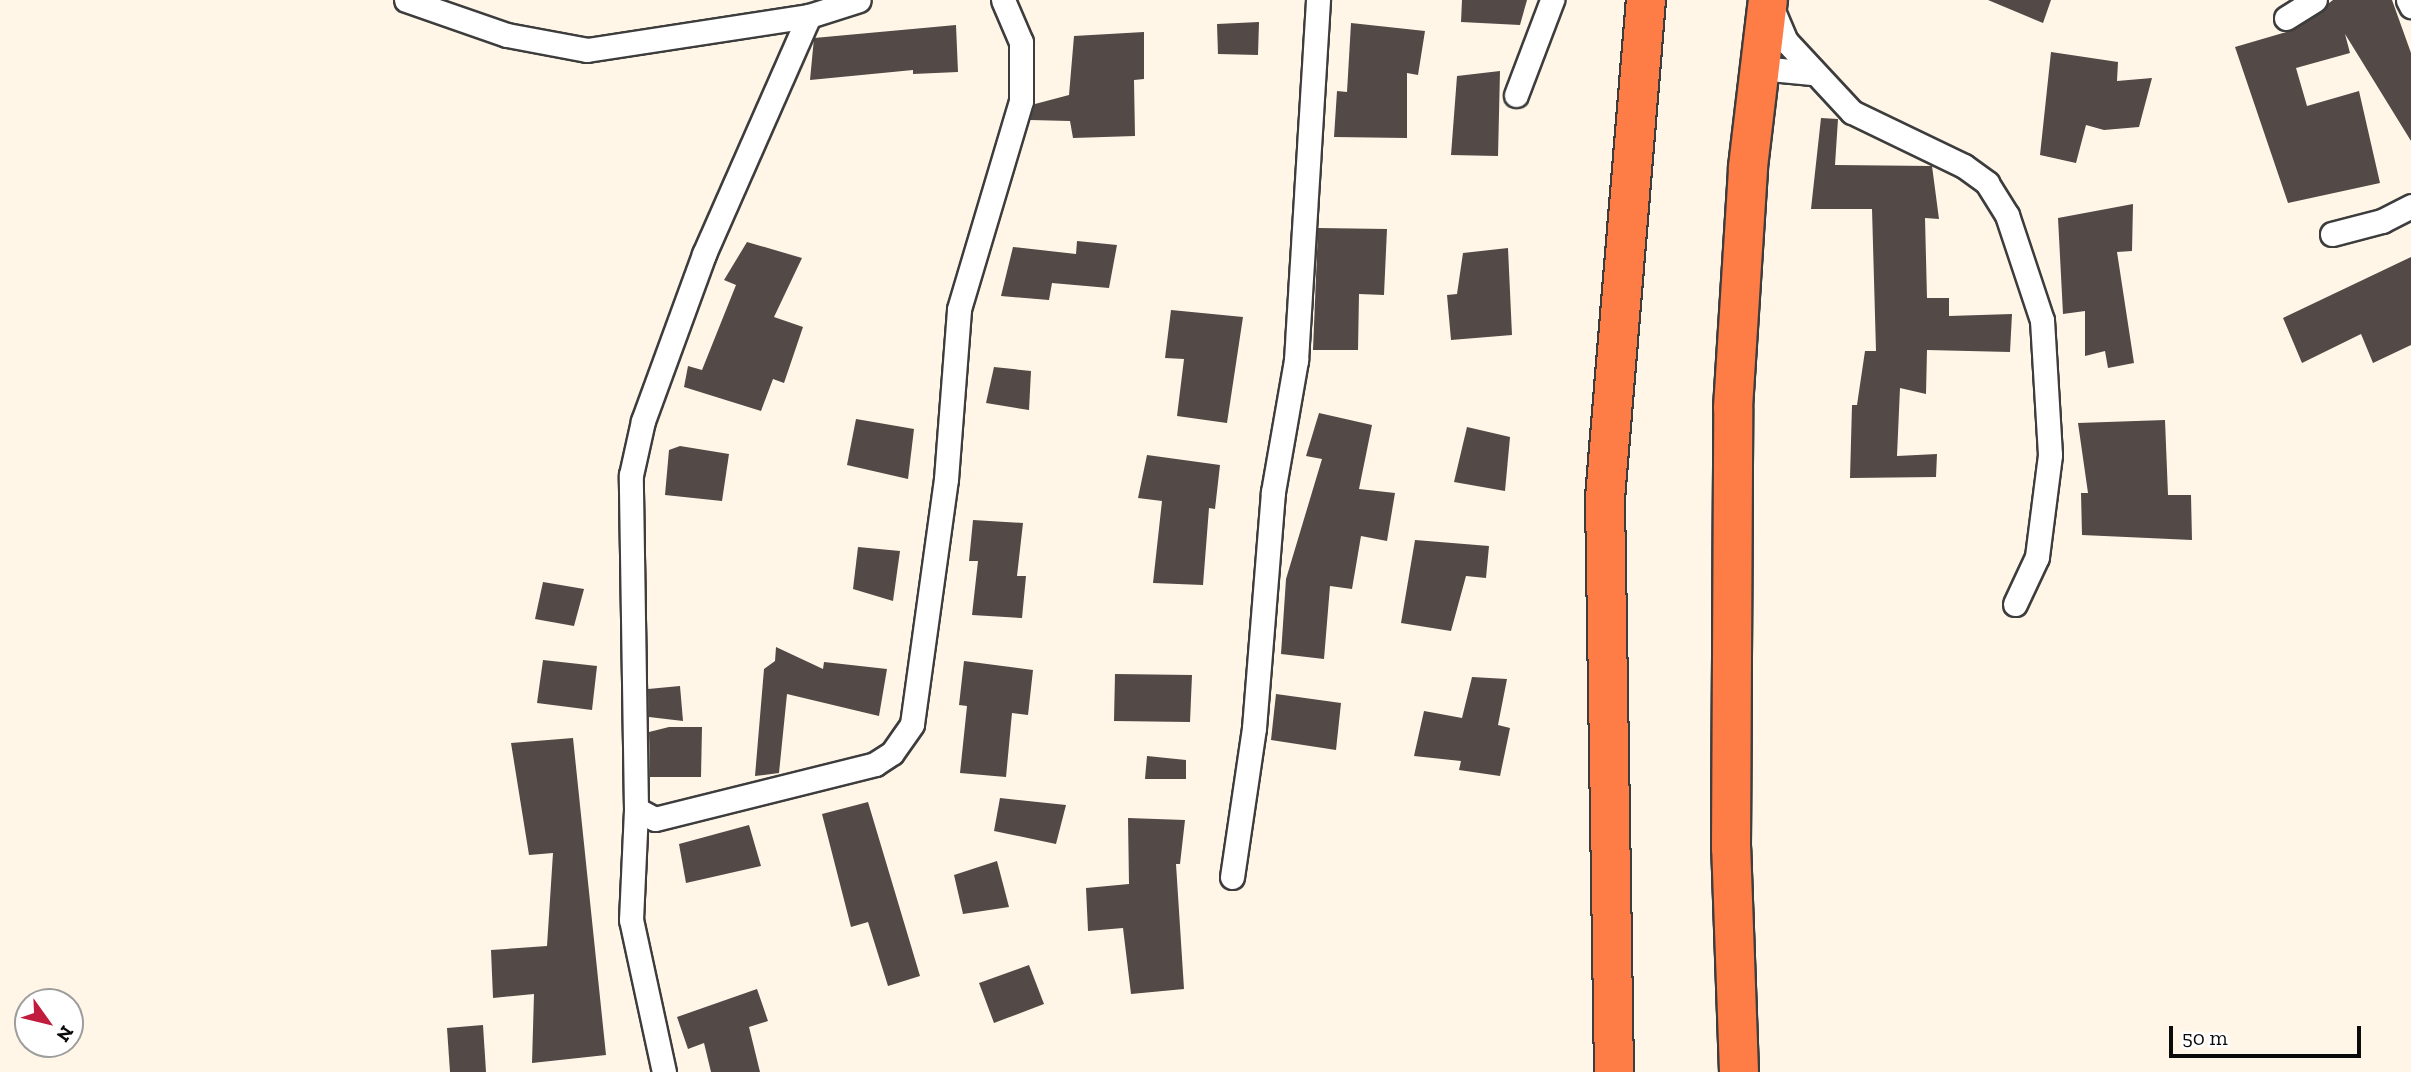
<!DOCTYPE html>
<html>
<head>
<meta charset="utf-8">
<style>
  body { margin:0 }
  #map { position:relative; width:2411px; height:1072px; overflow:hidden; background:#fff6e7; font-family:"Zilla Slab",serif }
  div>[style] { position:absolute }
  .building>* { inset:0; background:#534946 }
  .roads { filter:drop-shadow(2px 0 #3d3d3d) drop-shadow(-2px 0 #3d3d3d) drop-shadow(0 2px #3d3d3d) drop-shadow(0 -2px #3d3d3d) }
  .street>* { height:23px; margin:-11.5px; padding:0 11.5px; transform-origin:11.5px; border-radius:11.5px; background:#fff }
  .highway>* { height:38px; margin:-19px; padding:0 19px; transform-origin:19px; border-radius:19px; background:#fe7d46 }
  span { translate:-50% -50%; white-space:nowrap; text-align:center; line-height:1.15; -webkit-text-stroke:7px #fff; paint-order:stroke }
  .north { position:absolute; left:14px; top:988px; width:70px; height:70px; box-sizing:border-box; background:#fff; border:2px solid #9d9d9d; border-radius:50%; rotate:124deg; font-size:19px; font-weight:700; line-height:28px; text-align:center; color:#0a0a0a }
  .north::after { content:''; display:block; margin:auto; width:24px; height:32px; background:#c11b3d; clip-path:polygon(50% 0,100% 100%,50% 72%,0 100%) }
  .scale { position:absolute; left:2169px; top:1026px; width:192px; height:32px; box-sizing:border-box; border:4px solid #0a0a0a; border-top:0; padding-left:9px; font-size:21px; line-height:24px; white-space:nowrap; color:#0a0a0a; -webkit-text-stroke:5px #fff; paint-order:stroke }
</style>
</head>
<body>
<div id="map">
  <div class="building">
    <div style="clip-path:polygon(1462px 0,1527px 0,1520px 25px,1461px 22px)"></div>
    <div style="clip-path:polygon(1988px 0,2051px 0,2043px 23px)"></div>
    <div style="clip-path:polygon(2333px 0,2392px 0,2411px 53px,2411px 141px,2345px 34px,2350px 53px,2296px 68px,2307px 106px,2359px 91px,2380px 183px,2288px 203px,2235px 47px,2293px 30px)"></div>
    <div style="clip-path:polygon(1259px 22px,1258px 55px,1218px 54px,1217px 24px)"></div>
    <div style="clip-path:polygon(1351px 23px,1425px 31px,1418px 75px,1407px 73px,1407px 138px,1334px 137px,1337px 91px,1347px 92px)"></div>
    <div style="clip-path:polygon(956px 25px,958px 72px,913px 74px,913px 70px,810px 80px,814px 38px)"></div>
    <div style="clip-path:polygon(1144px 32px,1144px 79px,1134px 80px,1135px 136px,1073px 138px,1070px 121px,1030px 120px,1035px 104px,1069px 95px,1074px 36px)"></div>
    <div style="clip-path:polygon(2051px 52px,2118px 62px,2117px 81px,2152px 78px,2139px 127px,2104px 130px,2086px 125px,2076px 163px,2040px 155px)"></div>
    <div style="clip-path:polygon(1500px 71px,1498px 156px,1451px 155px,1457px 76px)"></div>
    <div style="clip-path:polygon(1821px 118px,1838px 119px,1835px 165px,1932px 166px,1939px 219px,1925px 218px,1927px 298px,1949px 298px,1949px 316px,2012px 314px,2010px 352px,1927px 350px,1926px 394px,1900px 388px,1897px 456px,1937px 454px,1936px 477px,1850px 478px,1852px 405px,1857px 405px,1865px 351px,1876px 351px,1872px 209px,1811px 209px)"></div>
    <div style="clip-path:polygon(2133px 204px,2132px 251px,2117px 252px,2134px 363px,2108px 368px,2105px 351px,2085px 356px,2085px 311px,2063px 314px,2058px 218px)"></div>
    <div style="clip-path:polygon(1318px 228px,1387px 229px,1384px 295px,1359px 294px,1358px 350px,1313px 350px)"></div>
    <div style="clip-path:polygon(1077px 241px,1117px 245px,1109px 288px,1052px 283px,1049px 300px,1001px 296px,1013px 247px,1076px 254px)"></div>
    <div style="clip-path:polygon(747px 242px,802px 258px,774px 317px,803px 327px,784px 383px,773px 379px,761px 411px,684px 387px,688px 366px,702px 370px,736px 285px,724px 280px)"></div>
    <div style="clip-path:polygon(1508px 248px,1512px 335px,1451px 340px,1447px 295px,1457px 294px,1463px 253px)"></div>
    <div style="clip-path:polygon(2411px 257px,2411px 345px,2373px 363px,2361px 334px,2302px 363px,2283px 318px)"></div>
    <div style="clip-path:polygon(1171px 310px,1243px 317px,1227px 423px,1177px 416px,1184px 359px,1165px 358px)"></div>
    <div style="clip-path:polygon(994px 367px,1031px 371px,1029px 410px,986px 403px)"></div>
    <div style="clip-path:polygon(1319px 413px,1372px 425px,1359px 489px,1395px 493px,1387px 541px,1361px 536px,1352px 589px,1330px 586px,1324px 659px,1281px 654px,1286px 579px,1322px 459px,1306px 456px)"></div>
    <div style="clip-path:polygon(856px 419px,914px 429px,908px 479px,847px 465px)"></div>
    <div style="clip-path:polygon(2165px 420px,2168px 495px,2191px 495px,2192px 540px,2082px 535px,2081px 493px,2088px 493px,2078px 423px)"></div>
    <div style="clip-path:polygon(1467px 427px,1510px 437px,1505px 491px,1454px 482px)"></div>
    <div style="clip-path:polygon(680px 446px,729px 454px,722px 501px,665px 495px,669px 450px)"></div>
    <div style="clip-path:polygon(1147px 455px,1220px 465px,1215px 509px,1209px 508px,1203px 585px,1153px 583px,1162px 501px,1138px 498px)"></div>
    <div style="clip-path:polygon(973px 520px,1023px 523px,1017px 576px,1026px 576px,1022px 618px,972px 615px,978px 561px,969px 561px)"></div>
    <div style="clip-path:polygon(1415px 540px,1489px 546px,1486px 578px,1466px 576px,1451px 631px,1401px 623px)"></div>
    <div style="clip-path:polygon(858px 547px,900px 551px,893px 601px,853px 589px)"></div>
    <div style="clip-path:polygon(543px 582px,584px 589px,574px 626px,535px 619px)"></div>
    <div style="clip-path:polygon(776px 647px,823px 669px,824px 662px,887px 669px,879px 716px,787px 694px,779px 773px,755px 776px,764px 669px,775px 661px)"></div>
    <div style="clip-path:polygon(543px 660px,597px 666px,592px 710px,537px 703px)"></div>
    <div style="clip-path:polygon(964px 661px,1033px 670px,1028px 715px,1012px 713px,1006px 777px,960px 773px,967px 706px,959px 705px)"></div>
    <div style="clip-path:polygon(1115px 674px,1192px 675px,1190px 722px,1114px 721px)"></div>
    <div style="clip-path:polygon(1472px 677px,1507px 679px,1498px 725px,1510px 728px,1500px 776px,1459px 770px,1461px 761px,1414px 756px,1424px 711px,1462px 718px)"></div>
    <div style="clip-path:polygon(680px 686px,683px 721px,649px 717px,648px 689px)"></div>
    <div style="clip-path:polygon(1276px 694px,1341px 703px,1336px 750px,1271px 740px)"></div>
    <div style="clip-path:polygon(669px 727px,702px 727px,701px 777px,650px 777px,649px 732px)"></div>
    <div style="clip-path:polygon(573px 738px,606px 1055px,532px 1063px,534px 994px,493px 998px,491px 950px,547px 946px,553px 853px,529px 855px,511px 743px)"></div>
    <div style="clip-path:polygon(1147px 756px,1186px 760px,1186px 779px,1145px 779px)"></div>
    <div style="clip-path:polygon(1000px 798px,1066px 805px,1056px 844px,994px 831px)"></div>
    <div style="clip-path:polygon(868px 802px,920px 976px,888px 986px,868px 922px,851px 927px,822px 814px)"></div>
    <div style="clip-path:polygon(1128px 818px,1185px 820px,1180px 864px,1176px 864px,1184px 989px,1131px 994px,1123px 928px,1088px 931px,1086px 888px,1129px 884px)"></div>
    <div style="clip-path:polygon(749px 825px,761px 866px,686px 883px,679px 844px)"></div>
    <div style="clip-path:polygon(997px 861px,1009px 907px,963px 914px,954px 875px)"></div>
    <div style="clip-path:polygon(1029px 965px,1044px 1004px,994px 1023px,979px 983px)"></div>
    <div style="clip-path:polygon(757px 989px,768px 1021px,749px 1027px,760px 1072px,711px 1072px,704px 1043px,688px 1049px,677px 1017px)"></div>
    <div style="clip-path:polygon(483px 1025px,486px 1072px,450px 1072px,447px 1028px)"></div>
  </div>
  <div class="roads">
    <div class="street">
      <div style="left:406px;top:0;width:107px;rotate:19.1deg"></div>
      <div style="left:507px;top:35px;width:81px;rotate:10.6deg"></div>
      <div style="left:587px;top:50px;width:225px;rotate:-8.7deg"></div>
      <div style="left:809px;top:16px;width:52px;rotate:-17.7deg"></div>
      <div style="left:2408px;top:0;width:7px;rotate:63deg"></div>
      <div style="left:1771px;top:6px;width:38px;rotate:67deg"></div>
      <div style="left:1786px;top:41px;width:97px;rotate:47.1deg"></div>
      <div style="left:1852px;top:112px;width:124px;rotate:25.7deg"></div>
      <div style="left:1964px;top:166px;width:29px;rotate:36deg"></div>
      <div style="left:1987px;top:183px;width:38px;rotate:58deg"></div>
      <div style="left:2007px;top:215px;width:111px;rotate:71.6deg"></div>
      <div style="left:2042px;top:320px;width:135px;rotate:86.6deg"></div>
      <div style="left:2050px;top:455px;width:103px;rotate:97.3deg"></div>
      <div style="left:2037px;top:557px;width:52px;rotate:115.1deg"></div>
      <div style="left:2286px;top:18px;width:34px;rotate:-32deg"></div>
      <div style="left:1760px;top:68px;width:52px;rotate:5.5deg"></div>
      <div style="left:1516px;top:95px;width:102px;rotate:-69.2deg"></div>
      <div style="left:2332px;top:234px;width:52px;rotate:-14.6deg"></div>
      <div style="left:2382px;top:221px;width:33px;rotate:-27deg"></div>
      <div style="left:636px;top:809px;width:21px;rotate:28deg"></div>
      <div style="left:655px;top:819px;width:227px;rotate:-14deg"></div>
      <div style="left:875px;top:764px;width:20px;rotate:-33deg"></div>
      <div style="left:892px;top:753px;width:35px;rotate:-55deg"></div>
      <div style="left:912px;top:724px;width:247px;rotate:-82.1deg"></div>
      <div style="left:946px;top:479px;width:170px;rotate:-85.6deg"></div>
      <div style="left:959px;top:309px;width:217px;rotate:-73.4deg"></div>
      <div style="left:1021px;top:101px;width:59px;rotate:-90deg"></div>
      <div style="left:1021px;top:42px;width:46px;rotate:-113.2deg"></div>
      <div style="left:1232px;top:877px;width:151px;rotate:-81.6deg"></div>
      <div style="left:1254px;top:728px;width:237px;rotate:-85.4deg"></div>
      <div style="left:1273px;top:492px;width:134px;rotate:-80.1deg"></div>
      <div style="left:1296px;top:360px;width:361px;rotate:-86.5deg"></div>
      <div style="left:664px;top:1072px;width:156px;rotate:-102.2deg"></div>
      <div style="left:631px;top:920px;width:111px;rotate:-87.4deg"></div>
      <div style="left:636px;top:809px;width:334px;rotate:-90.9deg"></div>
      <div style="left:631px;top:475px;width:55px;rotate:-77.5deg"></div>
      <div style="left:643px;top:421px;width:178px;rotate:-69.9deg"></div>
      <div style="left:704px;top:254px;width:260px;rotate:-66.2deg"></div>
    </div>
    <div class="highway">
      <div style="left:1614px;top:1072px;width:574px;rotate:-90.9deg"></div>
      <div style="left:1605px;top:498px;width:500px;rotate:-85.3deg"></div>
      <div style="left:1739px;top:1072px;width:224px;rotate:-92deg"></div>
      <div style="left:1731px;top:848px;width:440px;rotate:-89.7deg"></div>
      <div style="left:1733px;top:408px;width:241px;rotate:-86.4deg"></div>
      <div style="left:1748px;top:167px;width:168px;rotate:-83.2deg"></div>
    </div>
  </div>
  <div class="north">N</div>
  <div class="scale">50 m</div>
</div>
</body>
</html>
